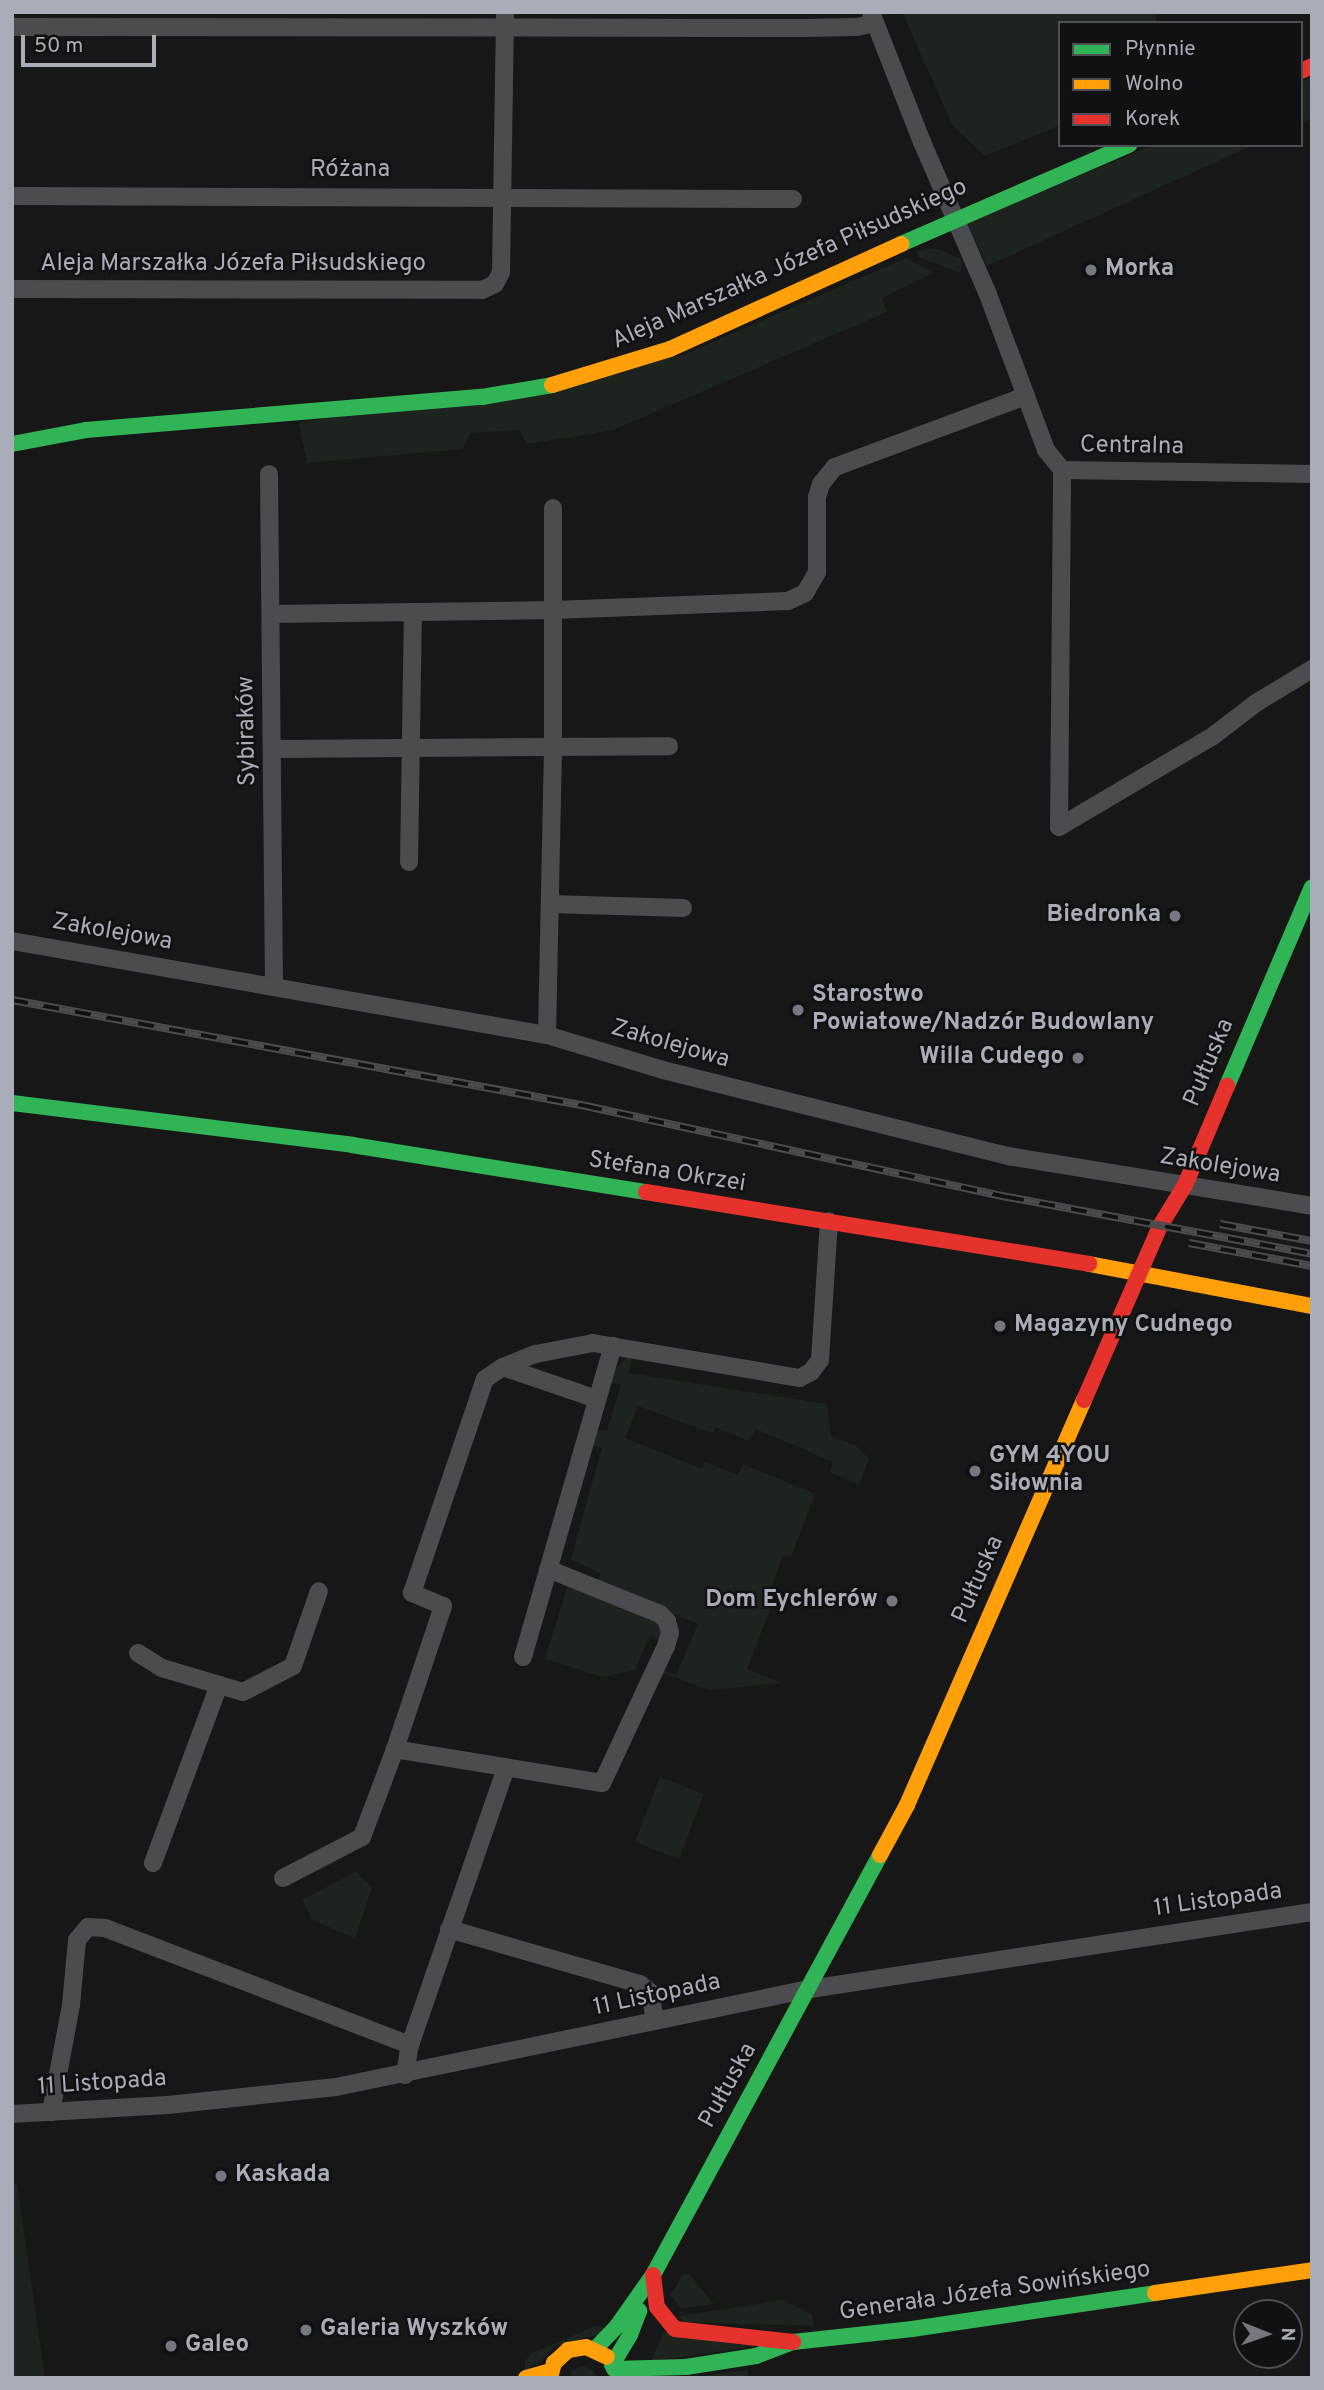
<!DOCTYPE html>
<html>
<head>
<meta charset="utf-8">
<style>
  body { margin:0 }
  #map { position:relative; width:1324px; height:2390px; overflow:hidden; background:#171717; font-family:Overpass,sans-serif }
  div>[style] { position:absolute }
  .green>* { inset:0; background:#1d241e }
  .street>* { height:18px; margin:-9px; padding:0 9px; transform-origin:9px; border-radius:9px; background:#4b4c50 }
  .fast>* { height:16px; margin:-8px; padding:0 8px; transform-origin:8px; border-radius:8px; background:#30b455 }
  .slow>* { height:16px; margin:-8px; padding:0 8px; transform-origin:8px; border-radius:8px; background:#ff9f0a }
  .jam>* { height:16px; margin:-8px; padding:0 8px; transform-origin:8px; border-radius:8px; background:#e5322d }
  .rail>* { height:8px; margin-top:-4px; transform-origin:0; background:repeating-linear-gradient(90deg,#111113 0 16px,#4b4c4f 0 32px); box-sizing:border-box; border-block:2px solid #4b4c4f }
  .dots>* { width:19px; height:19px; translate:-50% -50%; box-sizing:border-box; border:4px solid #111113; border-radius:50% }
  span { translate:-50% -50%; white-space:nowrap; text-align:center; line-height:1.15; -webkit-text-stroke:5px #111113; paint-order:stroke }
  .street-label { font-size:24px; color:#a8adb8 }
  .poi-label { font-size:24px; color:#a8adb8; font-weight:700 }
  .left { translate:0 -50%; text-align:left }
  .right { translate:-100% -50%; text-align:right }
  .frame { position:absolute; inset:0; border:14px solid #a8adb8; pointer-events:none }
  .legend { position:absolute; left:1058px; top:21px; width:245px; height:126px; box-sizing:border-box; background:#111113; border:2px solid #4d4f55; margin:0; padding:9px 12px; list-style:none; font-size:21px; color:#a8adb8 }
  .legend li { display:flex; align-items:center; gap:14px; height:35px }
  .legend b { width:35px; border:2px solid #4d4f55 }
  .north { position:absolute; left:1233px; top:2299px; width:70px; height:70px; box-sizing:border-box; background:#111113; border:2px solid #4d4f55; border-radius:50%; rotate:91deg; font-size:19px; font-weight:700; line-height:28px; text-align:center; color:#a8adb8 }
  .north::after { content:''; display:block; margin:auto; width:24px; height:32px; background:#757880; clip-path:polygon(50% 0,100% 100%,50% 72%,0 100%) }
  .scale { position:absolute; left:21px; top:35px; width:135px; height:32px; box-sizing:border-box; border:4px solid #a8adb8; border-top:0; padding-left:9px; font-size:21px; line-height:24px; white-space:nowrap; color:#a8adb8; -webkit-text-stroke:5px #111113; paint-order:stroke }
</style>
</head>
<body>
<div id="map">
  <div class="green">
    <div style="clip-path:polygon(902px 12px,1155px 12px,1157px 23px,1060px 23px,1060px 125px,985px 156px,953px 126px)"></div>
    <div style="clip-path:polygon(1312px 77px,1312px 118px,1301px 123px,1301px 82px)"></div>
    <div style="clip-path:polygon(1154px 145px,1253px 145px,987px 266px,967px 223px)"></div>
    <div style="clip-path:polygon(925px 249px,939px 249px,962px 260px,960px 273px,918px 257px,916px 252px)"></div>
    <div style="clip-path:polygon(906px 258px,934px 273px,882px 298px,887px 312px,613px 430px,527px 444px,520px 430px,470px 433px,463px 449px,307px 463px,299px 423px,683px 355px)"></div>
    <div style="clip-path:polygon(632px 1356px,629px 1373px,827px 1404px,831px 1436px,856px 1446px,869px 1459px,859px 1485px,830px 1472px,833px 1462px,756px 1429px,748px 1441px,716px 1427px,712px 1433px,638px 1406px,625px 1438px,702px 1469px,705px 1462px,738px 1475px,743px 1464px,815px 1494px,791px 1557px,783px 1555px,769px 1594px,775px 1597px,747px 1669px,781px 1683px,709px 1690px,661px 1672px,663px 1670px,676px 1675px,698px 1624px,598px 1582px,600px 1573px,571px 1559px,602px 1448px,589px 1444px,594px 1431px,607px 1430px,621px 1385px,609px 1382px,612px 1373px,625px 1359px)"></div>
    <div style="clip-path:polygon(569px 1581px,662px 1624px,661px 1641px,650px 1636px,635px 1670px,603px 1677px,545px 1659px)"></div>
    <div style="clip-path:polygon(660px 1777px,704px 1794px,679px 1859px,635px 1842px)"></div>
    <div style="clip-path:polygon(356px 1872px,372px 1887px,355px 1938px,312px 1920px,302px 1900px)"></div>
    <div style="clip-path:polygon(12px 2184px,17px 2184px,45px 2378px,12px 2378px)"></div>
    <div style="clip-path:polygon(689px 2274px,714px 2304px,681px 2308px,670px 2295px,683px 2275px)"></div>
    <div style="clip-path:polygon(783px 2300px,812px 2314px,814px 2326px,684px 2322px,679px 2316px)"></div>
    <div style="clip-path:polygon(595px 2326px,609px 2327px,597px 2335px,555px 2346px,540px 2362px,525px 2370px,525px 2362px,530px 2354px)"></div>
    <div style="clip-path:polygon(664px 2332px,757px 2346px,651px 2361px)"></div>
    <div style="clip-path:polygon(583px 2366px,593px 2370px,597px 2378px,569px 2378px,572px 2370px)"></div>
    <div style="clip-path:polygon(747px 2370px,749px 2378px,694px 2378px,703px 2376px)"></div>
  </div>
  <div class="street">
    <div style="left:871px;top:12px;width:140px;rotate:68.6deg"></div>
    <div style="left:922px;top:142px;width:163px;rotate:66.6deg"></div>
    <div style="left:987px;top:292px;width:169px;rotate:69.5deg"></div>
    <div style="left:1046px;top:450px;width:26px;rotate:51deg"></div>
    <div style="left:1062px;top:470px;width:250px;rotate:0.9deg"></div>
    <div style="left:12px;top:27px;width:791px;rotate:0.07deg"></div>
    <div style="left:803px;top:28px;width:54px;rotate:-1.1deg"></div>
    <div style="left:857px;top:27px;width:17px;rotate:-13deg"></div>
    <div style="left:12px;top:196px;width:781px;rotate:0.22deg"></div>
    <div style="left:12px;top:289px;width:470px;rotate:0.1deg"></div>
    <div style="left:482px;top:290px;width:14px;rotate:-25deg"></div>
    <div style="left:495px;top:284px;width:13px;rotate:-63deg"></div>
    <div style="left:501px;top:272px;width:260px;rotate:-89.1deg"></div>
    <div style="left:269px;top:474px;width:513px;rotate:89.44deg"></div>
    <div style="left:271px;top:614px;width:283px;rotate:-0.8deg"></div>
    <div style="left:554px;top:610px;width:234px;rotate:-2.2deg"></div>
    <div style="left:788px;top:601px;width:19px;rotate:-25deg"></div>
    <div style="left:805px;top:593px;width:24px;rotate:-60deg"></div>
    <div style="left:817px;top:572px;width:75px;rotate:-90deg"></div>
    <div style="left:817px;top:497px;width:14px;rotate:-73deg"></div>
    <div style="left:821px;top:484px;width:22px;rotate:-51deg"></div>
    <div style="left:835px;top:467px;width:204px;rotate:-20.4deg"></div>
    <div style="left:272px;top:749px;width:397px;rotate:-0.4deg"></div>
    <div style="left:1059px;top:827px;width:357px;rotate:-89.5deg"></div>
    <div style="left:1059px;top:827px;width:179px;rotate:-30.6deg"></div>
    <div style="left:1213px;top:736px;width:54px;rotate:-37.5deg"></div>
    <div style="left:1256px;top:703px;width:66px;rotate:-31.3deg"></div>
    <div style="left:409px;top:862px;width:250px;rotate:-89.1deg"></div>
    <div style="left:550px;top:904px;width:133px;rotate:1.7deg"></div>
    <div style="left:12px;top:941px;width:543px;rotate:9.97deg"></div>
    <div style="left:547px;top:1035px;width:121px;rotate:16.8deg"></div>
    <div style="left:663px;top:1070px;width:356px;rotate:14deg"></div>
    <div style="left:1008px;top:1156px;width:308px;rotate:9.3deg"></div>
    <div style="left:547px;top:1035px;width:287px;rotate:-88.8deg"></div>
    <div style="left:553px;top:748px;width:240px;rotate:-90deg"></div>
    <div style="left:503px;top:1367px;width:99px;rotate:18.8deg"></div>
    <div style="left:548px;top:1569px;width:121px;rotate:21.9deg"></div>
    <div style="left:660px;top:1614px;width:10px;rotate:45deg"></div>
    <div style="left:667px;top:1621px;width:12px;rotate:76deg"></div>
    <div style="left:670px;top:1633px;width:14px;rotate:107deg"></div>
    <div style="left:666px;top:1646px;width:151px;rotate:115deg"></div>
    <div style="left:602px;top:1783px;width:210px;rotate:-170.7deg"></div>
    <div style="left:395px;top:1749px;width:151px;rotate:-71.4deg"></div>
    <div style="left:443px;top:1606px;width:34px;rotate:-157deg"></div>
    <div style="left:412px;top:1593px;width:226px;rotate:-71.2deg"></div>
    <div style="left:485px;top:1379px;width:22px;rotate:-34deg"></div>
    <div style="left:503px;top:1367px;width:35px;rotate:-22deg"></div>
    <div style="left:536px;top:1354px;width:58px;rotate:-10.9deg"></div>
    <div style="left:593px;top:1343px;width:210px;rotate:9.6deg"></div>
    <div style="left:800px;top:1378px;width:13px;rotate:-29deg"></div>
    <div style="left:811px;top:1372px;width:15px;rotate:-53deg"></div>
    <div style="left:820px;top:1360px;width:139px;rotate:-86.3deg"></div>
    <div style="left:138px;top:1653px;width:28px;rotate:32deg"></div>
    <div style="left:162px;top:1668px;width:84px;rotate:16.5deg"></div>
    <div style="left:243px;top:1692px;width:56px;rotate:-27.5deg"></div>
    <div style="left:293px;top:1666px;width:79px;rotate:-70.9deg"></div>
    <div style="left:523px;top:1657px;width:324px;rotate:-73.9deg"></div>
    <div style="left:153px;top:1863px;width:190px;rotate:-69.7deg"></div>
    <div style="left:283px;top:1878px;width:89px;rotate:-27.4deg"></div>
    <div style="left:362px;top:1837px;width:94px;rotate:-69.4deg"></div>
    <div style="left:449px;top:1929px;width:199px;rotate:16.1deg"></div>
    <div style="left:640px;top:1984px;width:13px;rotate:39deg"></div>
    <div style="left:650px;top:1992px;width:29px;rotate:80deg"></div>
    <div style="left:405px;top:2075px;width:30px;rotate:-81deg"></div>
    <div style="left:410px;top:2045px;width:293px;rotate:-70.9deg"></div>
    <div style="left:51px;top:2112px;width:109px;rotate:-79.4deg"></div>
    <div style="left:71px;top:2005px;width:65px;rotate:-84.7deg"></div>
    <div style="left:77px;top:1940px;width:17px;rotate:-50deg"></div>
    <div style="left:88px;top:1927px;width:17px;rotate:3deg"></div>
    <div style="left:105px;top:1928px;width:327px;rotate:21deg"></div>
    <div style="left:12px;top:2114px;width:156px;rotate:-3.3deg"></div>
    <div style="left:168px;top:2105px;width:169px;rotate:-6.1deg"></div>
    <div style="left:336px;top:2087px;width:484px;rotate:-11.7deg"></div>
    <div style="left:810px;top:1989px;width:508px;rotate:-8.72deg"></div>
  </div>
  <div class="fast">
    <div style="left:901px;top:244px;width:249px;rotate:-23.5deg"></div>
    <div style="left:12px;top:444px;width:75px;rotate:-10.7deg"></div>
    <div style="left:86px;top:430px;width:397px;rotate:-4.8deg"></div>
    <div style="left:482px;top:397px;width:71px;rotate:-9.7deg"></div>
    <div style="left:1227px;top:1086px;width:216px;rotate:-66.9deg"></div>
    <div style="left:12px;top:1103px;width:343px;rotate:7deg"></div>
    <div style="left:352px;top:1145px;width:298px;rotate:9.1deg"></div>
    <div style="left:595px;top:2349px;width:32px;rotate:-46deg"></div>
    <div style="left:617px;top:2326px;width:62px;rotate:-54.8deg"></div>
    <div style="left:653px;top:2275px;width:477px;rotate:-61.6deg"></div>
    <div style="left:612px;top:2365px;width:35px;rotate:-59deg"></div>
    <div style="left:630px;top:2335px;width:26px;rotate:-69deg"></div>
    <div style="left:614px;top:2369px;width:72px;rotate:-1.6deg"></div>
    <div style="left:686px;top:2367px;width:71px;rotate:-8.9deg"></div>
    <div style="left:756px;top:2356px;width:40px;rotate:-21deg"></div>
    <div style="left:793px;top:2342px;width:120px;rotate:-6.2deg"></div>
    <div style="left:912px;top:2329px;width:246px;rotate:-8.4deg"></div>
  </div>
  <div class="slow">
    <div style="left:552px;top:385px;width:123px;rotate:-17deg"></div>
    <div style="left:670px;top:349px;width:254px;rotate:-24.4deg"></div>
    <div style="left:1089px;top:1264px;width:227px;rotate:10.7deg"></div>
    <div style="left:880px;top:1855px;width:57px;rotate:-61.6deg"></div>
    <div style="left:907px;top:1805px;width:442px;rotate:-66.4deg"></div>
    <div style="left:1155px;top:2293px;width:159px;rotate:-8.3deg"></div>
    <div style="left:526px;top:2378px;width:26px;rotate:-16deg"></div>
    <div style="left:550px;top:2378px;width:16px;rotate:-75deg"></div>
    <div style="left:554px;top:2363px;width:19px;rotate:-43deg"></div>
    <div style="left:568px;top:2350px;width:18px;rotate:-9deg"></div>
    <div style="left:586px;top:2347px;width:23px;rotate:25deg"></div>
  </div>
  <div class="jam">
    <div style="left:1301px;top:71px;width:12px;rotate:-24deg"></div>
    <div style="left:646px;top:1192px;width:449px;rotate:9.2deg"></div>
    <div style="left:1084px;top:1400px;width:190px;rotate:-66.4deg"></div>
    <div style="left:1160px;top:1226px;width:48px;rotate:-58.6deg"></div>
    <div style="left:1185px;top:1185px;width:108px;rotate:-67deg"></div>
    <div style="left:653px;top:2275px;width:32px;rotate:83deg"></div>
    <div style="left:657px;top:2307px;width:28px;rotate:51deg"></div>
    <div style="left:675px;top:2329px;width:119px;rotate:6.3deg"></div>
  </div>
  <div class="rail">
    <div style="left:12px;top:1000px;width:584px;rotate:10.46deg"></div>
    <div style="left:586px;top:1106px;width:432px;rotate:12.2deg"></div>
    <div style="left:1008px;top:1197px;width:309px;rotate:10.6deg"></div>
    <div style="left:1220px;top:1224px;width:94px;rotate:10.5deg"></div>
    <div style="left:1189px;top:1243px;width:125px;rotate:10.6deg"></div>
  </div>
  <div class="dots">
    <div style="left:1091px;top:270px;background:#757880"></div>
    <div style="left:1175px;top:916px;background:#757880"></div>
    <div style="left:798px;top:1010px;background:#757880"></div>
    <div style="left:1078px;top:1058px;background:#757880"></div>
    <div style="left:1000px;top:1326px;background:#757880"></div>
    <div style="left:975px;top:1471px;background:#757880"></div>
    <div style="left:892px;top:1601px;background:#757880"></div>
    <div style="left:221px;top:2176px;background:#757880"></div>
    <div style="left:306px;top:2330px;background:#757880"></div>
    <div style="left:171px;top:2346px;background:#757880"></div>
  </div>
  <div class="street-label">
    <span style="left:350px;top:171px">Różana</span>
    <span style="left:233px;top:265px">Aleja Marszałka Józefa Piłsudskiego</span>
    <span style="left:790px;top:265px;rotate:-24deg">Aleja Marszałka Józefa Piłsudskiego</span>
    <span style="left:1132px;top:447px;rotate:1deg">Centralna</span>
    <span style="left:248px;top:731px;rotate:-91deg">Sybiraków</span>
    <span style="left:112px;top:933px;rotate:10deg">Zakolejowa</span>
    <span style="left:670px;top:1045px;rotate:16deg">Zakolejowa</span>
    <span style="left:1210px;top:1063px;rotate:-67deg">Pułtuska</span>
    <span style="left:1220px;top:1167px;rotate:9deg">Zakolejowa</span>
    <span style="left:667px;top:1173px;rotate:9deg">Stefana Okrzei</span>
    <span style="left:979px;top:1580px;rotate:-66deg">Pułtuska</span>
    <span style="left:1218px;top:1901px;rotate:-8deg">11 Listopada</span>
    <span style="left:657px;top:1996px;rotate:-12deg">11 Listopada</span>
    <span style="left:102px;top:2084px;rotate:-4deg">11 Listopada</span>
    <span style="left:729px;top:2086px;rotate:-61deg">Pułtuska</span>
    <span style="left:995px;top:2292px;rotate:-8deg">Generała Józefa Sowińskiego</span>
  </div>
  <div class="poi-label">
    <span class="left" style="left:1105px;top:270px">Morka</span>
    <span class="right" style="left:1161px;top:916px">Biedronka</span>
    <span class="left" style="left:812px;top:1010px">Starostwo<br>Powiatowe/Nadzór Budowlany</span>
    <span class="right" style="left:1064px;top:1058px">Willa Cudego</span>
    <span class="left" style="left:1014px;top:1326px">Magazyny Cudnego</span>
    <span class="left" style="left:989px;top:1471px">GYM 4YOU<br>Siłownia</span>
    <span class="right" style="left:878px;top:1601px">Dom Eychlerów</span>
    <span class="left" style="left:235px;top:2176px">Kaskada</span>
    <span class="left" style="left:320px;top:2330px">Galeria Wyszków</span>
    <span class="left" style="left:185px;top:2346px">Galeo</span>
  </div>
  <div class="frame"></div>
  <ul class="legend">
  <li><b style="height:9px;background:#30b455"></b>Płynnie</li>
  <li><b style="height:9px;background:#ff9f0a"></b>Wolno</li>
  <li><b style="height:9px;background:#e5322d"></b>Korek</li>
  </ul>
  <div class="north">N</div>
  <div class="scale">50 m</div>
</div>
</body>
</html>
